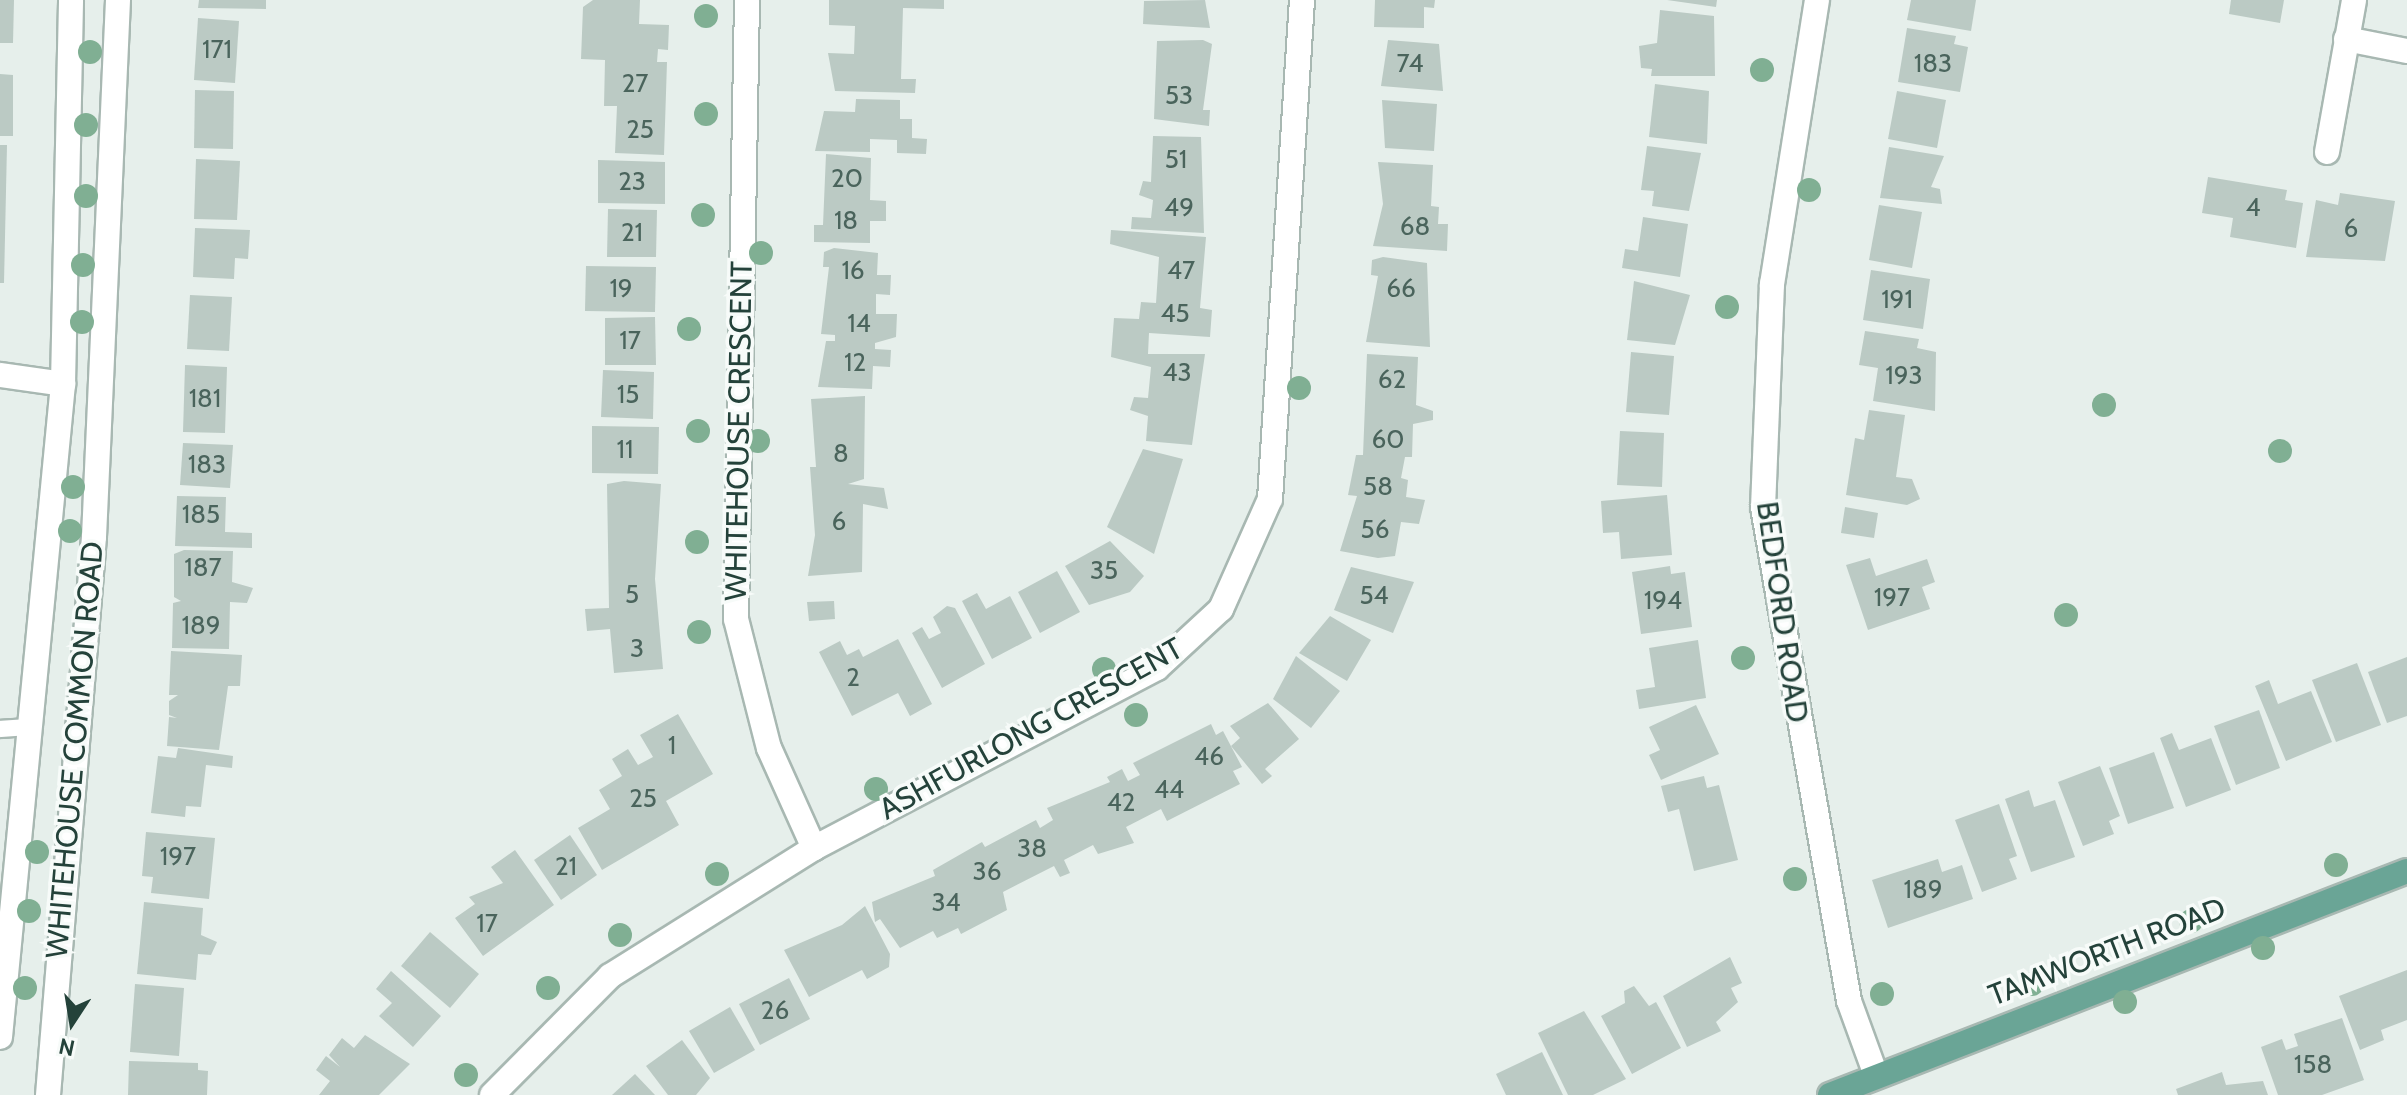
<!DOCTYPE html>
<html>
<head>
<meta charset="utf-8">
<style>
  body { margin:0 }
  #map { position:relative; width:2407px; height:1095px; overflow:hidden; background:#e6efeb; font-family:Cabin,sans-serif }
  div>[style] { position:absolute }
  .building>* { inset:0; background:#bbcac4 }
  .roads { filter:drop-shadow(2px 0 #a8b8b2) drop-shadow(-2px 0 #a8b8b2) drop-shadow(0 2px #a8b8b2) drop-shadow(0 -2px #a8b8b2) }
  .lane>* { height:16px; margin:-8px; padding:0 8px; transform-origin:8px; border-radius:8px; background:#fff }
  .street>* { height:24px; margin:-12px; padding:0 12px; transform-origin:12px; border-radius:12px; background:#fff }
  .secondary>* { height:24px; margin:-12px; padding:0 12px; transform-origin:12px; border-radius:12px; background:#fff }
  .primary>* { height:24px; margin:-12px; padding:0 12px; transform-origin:12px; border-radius:12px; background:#6aa596 }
  .trees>* { width:24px; height:24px; margin:-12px; border-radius:50%; background:#80af93 }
  span { translate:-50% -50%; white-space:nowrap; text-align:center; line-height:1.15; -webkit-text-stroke:7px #f7fbf9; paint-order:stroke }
  .number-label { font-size:26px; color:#4a645c }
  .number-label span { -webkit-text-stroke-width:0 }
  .street-label { font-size:30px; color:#24423a }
  .north { position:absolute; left:32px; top:983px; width:80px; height:80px; -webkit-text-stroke:6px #f7fbf9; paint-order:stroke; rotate:192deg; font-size:22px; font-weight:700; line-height:32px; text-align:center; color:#24423a }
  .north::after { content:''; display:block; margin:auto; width:28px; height:36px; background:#24423a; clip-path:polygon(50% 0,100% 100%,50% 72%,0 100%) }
</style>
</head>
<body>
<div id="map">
  <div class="building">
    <div style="clip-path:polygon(0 0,14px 0,13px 43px,0 43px)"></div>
    <div style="clip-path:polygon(199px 0,266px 0,266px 9px,198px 8px)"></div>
    <div style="clip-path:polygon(593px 0,640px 0,639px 24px,669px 25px,668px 50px,658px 49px,657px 62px,667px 62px,664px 155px,615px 153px,617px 106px,604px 106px,605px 60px,581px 59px,583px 7px)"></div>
    <div style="clip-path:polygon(829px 0,944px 0,944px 9px,903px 8px,901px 79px,916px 79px,915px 93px,835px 91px,828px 53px,854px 54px,855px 26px,829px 25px)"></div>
    <div style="clip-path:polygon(1205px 0,1210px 28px,1143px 24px,1144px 1px)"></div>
    <div style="clip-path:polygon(1375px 0,1435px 0,1434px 8px,1424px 7px,1424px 28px,1374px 27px)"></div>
    <div style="clip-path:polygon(1667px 0,1717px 0,1716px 7px)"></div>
    <div style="clip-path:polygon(1911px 0,1976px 0,1971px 31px,1907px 20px)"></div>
    <div style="clip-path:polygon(2231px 0,2284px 0,2280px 23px,2229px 14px)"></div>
    <div style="clip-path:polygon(1660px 10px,1714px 16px,1715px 76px,1651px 76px,1652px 69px,1641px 68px,1639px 46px,1657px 43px)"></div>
    <div style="clip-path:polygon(198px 18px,239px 21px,235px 83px,194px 80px)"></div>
    <div style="clip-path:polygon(1907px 28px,1956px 36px,1954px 44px,1968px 47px,1960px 92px,1898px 82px)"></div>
    <div style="clip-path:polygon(1203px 40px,1212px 44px,1203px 110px,1210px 110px,1209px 126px,1154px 119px,1157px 41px)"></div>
    <div style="clip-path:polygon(1388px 40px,1439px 44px,1443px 91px,1381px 86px)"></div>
    <div style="clip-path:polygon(0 74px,13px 75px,13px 136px,0 136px)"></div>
    <div style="clip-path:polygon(1655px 84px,1709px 91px,1707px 144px,1649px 137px)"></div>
    <div style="clip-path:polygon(195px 90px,234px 91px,233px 149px,194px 148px)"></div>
    <div style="clip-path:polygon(1897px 91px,1946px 100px,1937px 148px,1888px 139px)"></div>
    <div style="clip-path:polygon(856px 99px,900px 100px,900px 119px,912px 119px,912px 138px,927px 139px,926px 154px,897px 153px,897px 140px,870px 139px,870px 152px,815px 151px,824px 111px,855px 112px)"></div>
    <div style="clip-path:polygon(1382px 100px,1437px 104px,1434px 151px,1385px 148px)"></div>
    <div style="clip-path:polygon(1153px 136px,1201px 137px,1204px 233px,1131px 229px,1132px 217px,1151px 218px,1153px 200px,1139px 195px,1143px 181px,1151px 182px)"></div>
    <div style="clip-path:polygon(0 145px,7px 145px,4px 283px,0 283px)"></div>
    <div style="clip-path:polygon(1647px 146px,1701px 153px,1689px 211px,1652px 206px,1654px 191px,1641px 190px)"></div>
    <div style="clip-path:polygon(1889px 147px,1944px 156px,1931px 187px,1940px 189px,1942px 204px,1880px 198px)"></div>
    <div style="clip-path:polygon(826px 154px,871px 158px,870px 200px,886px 201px,886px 221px,870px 221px,870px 243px,814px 242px,814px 225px,823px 225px)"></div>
    <div style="clip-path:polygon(196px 159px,240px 161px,237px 220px,194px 219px)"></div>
    <div style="clip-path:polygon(598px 160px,665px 162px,665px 204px,598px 203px)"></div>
    <div style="clip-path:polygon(1378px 162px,1433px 165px,1431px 206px,1439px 207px,1438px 224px,1448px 224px,1447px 251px,1373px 246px,1383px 204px)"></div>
    <div style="clip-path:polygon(2208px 177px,2287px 190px,2285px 200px,2303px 203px,2296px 248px,2230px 237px,2233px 218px,2202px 213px)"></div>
    <div style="clip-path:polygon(2340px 193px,2395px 201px,2385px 261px,2306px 257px,2316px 200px,2338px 205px)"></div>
    <div style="clip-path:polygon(1879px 205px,1922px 212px,1912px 268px,1869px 260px)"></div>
    <div style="clip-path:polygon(608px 209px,657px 210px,656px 257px,607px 257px)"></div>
    <div style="clip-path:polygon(1643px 217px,1688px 224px,1680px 277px,1622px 268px,1625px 249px,1638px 251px)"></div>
    <div style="clip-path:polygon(195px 228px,250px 230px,248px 259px,235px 258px,234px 279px,193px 277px)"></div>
    <div style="clip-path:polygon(1111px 230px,1206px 237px,1200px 308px,1212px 310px,1210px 337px,1149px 333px,1148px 354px,1205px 354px,1192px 445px,1146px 441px,1148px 416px,1130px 410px,1134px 397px,1148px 398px,1151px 367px,1111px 357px,1114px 318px,1139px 319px,1141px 302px,1156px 303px,1159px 257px,1110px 244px)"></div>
    <div style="clip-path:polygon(834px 248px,878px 253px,877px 275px,891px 275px,890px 295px,876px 294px,876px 314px,897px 314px,896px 337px,875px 343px,875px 349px,891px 350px,890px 367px,873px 366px,872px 389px,818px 387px,826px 341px,835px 341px,835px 335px,821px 334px,829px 267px,823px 267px,824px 252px)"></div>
    <div style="clip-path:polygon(1383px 257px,1427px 263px,1430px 347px,1366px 342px,1378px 276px,1371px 275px,1372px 260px)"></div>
    <div style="clip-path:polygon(586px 266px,656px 267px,655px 312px,585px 311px)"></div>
    <div style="clip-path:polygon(1871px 270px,1930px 279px,1923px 329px,1863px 320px)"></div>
    <div style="clip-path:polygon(1634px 281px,1690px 295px,1675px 345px,1627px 340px)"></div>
    <div style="clip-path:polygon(190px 295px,232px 297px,229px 351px,187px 349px)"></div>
    <div style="clip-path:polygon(655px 317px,656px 365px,605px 365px,605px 318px)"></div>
    <div style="clip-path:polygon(1865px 331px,1919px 339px,1917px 348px,1936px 352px,1935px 411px,1873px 401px,1878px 368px,1859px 365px)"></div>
    <div style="clip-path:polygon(1631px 352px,1674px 356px,1669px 415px,1626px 412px)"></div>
    <div style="clip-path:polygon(1367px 354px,1418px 357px,1416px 405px,1433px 411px,1433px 420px,1413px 424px,1412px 457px,1405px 457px,1401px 478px,1408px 480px,1406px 497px,1425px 500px,1419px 524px,1401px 522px,1395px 556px,1378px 558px,1340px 551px,1357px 496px,1348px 495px,1356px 455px,1363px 455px)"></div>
    <div style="clip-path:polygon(185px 365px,227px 367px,225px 433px,183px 432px)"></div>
    <div style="clip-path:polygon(603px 370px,654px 372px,653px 419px,601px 417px)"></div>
    <div style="clip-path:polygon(865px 396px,864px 479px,848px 484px,884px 488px,888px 509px,863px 504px,862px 572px,808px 576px,815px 535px,810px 467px,816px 467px,811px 399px)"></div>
    <div style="clip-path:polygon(1869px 410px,1905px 415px,1896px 477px,1912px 479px,1920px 499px,1907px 505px,1846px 495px,1855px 438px,1864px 440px)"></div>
    <div style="clip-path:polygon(592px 426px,659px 427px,658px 474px,592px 473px)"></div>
    <div style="clip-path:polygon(1620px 431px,1664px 433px,1662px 487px,1617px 485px)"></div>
    <div style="clip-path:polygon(183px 443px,233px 445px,230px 488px,180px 485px)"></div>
    <div style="clip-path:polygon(1143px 449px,1183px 459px,1154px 554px,1107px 527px)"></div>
    <div style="clip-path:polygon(624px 481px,661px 484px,655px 579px,663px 669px,614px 673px,610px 629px,587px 631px,585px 609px,609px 608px,607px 484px)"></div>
    <div style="clip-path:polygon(1667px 495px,1672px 555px,1621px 559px,1619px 532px,1603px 533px,1601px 501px)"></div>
    <div style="clip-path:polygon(177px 496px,226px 497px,225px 532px,252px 533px,252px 548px,175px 546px)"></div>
    <div style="clip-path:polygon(1845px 507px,1878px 513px,1874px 538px,1841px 533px)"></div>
    <div style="clip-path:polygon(1110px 541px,1144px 576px,1130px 592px,1089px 605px,1065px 566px)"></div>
    <div style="clip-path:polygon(184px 550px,233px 551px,232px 582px,253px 588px,247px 603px,230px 602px,229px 649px,172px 648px,173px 603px,181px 601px,174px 597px,174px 554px)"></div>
    <div style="clip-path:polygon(1870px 558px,1876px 576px,1927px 559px,1935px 582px,1922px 587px,1930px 609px,1868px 630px,1846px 565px)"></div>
    <div style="clip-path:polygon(1670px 566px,1671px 574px,1685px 572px,1692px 627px,1641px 634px,1632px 572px)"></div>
    <div style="clip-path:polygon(1351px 567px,1414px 582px,1393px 633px,1334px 610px)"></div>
    <div style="clip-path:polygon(1057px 571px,1080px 612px,1040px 633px,1018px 592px)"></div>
    <div style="clip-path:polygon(977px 593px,986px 609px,1010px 596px,1032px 638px,992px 659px,962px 601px)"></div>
    <div style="clip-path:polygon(834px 601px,835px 619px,809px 621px,807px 602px)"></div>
    <div style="clip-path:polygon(947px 606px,955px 608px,985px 664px,942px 688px,912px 633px,922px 627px,929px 639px,941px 633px,933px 617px)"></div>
    <div style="clip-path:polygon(1330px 616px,1371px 640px,1347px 681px,1299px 653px)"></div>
    <div style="clip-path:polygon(898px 639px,932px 704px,910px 716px,898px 693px,852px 716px,819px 652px,840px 641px,847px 655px,859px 649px,863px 657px)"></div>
    <div style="clip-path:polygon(1698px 640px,1706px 698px,1639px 709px,1636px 690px,1655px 687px,1649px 648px)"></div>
    <div style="clip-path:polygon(171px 651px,242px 655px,240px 686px,228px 686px,219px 750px,167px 746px,169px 717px,177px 718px,169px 715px,169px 701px,178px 695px,169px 695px)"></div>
    <div style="clip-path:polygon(1296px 656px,1340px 691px,1311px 728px,1273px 699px)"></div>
    <div style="clip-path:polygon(2407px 657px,2407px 716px,2387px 723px,2368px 672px)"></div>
    <div style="clip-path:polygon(2357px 663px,2381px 725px,2336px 742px,2312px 680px)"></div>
    <div style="clip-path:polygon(2269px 680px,2278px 704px,2311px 691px,2332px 742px,2286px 761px,2255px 686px)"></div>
    <div style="clip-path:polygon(1268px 703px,1299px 739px,1265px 769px,1272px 776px,1262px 784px,1231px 746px,1240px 738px,1230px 726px)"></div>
    <div style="clip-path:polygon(1696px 705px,1719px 754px,1661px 780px,1649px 755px,1660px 750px,1649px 727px)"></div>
    <div style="clip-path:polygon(2259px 710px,2280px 768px,2236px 785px,2214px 726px)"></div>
    <div style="clip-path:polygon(678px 714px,713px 774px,666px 801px,679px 825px,602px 870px,578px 828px,610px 809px,599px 790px,622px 776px,612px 759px,628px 749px,638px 765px,653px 757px,640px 735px)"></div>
    <div style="clip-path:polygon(1211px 724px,1216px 735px,1223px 731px,1242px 767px,1233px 771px,1240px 784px,1167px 821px,1161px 809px,1126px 827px,1134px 843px,1098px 854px,1093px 845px,1064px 860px,1070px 873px,1060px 877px,1054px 866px,1003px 892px,1007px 910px,961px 934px,958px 928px,937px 938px,933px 931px,900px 948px,880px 919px,875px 922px,872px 902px,935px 876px,933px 870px,982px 842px,985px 847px,1036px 820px,1040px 828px,1053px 820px,1047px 808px,1110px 782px,1107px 777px,1122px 769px,1128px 781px,1140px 775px,1133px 763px)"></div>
    <div style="clip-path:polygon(2172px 733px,2179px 750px,2211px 738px,2231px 790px,2186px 807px,2160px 738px)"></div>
    <div style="clip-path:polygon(178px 748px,233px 756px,232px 768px,206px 765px,201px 807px,186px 806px,185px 817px,151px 813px,158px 756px,176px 758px)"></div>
    <div style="clip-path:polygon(2154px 752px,2174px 808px,2128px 824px,2109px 768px)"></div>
    <div style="clip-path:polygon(2100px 766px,2120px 816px,2109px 821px,2114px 834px,2083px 846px,2058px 782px)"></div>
    <div style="clip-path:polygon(1704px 776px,1707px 788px,1719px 785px,1738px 860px,1694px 871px,1679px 809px,1668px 812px,1661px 786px)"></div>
    <div style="clip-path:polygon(2029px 790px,2034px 807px,2055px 800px,2075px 857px,2031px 872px,2005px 799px)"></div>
    <div style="clip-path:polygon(1999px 804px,2017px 856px,2009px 859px,2017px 879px,1982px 892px,1955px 820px)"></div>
    <div style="clip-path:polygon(146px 832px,215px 838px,209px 899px,151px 893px,153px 877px,142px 876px)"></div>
    <div style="clip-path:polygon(570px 835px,597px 875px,561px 900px,534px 860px)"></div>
    <div style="clip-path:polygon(515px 850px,554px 905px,483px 956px,455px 918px,475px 904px,469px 897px,503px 883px,491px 867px)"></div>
    <div style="clip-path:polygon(1938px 859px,1942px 872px,1962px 865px,1973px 899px,1888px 928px,1872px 880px)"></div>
    <div style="clip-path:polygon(144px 902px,203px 908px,201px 935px,217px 942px,211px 955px,198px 954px,196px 980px,137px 974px)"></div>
    <div style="clip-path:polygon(865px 906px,890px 954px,889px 967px,867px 979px,862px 970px,809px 997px,784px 950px,842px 925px)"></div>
    <div style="clip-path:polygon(430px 932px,479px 974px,450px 1008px,401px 966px)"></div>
    <div style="clip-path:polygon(1730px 957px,1742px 983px,1731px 988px,1738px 1002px,1716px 1022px,1721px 1031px,1687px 1047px,1663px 996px)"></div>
    <div style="clip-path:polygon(2407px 970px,2407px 1020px,2381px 1030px,2384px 1040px,2360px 1050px,2339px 996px)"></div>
    <div style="clip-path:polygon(391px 971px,441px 1016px,413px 1047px,379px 1016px,392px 1003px,376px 989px)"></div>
    <div style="clip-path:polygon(789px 978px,810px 1019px,760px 1045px,739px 1004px)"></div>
    <div style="clip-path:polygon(135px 984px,184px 988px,179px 1056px,130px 1052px)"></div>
    <div style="clip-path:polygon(1634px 986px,1649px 1006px,1656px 1002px,1681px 1048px,1632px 1074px,1601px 1016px,1625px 1003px,1624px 991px)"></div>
    <div style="clip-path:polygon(730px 1007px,755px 1050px,714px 1073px,689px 1031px)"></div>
    <div style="clip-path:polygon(1584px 1011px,1626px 1079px,1593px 1095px,1568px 1095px,1538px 1033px)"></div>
    <div style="clip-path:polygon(2342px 1018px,2364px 1080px,2322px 1095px,2278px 1095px,2261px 1047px,2282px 1039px,2286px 1050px,2298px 1046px,2294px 1034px)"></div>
    <div style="clip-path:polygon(365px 1035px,410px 1064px,379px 1095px,319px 1095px,330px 1081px,316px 1070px,326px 1056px,340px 1067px,329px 1055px,342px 1038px,354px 1048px)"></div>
    <div style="clip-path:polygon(682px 1040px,710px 1078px,696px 1095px,668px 1095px,646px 1066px)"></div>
    <div style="clip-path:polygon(1542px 1052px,1563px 1095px,1506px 1095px,1496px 1074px)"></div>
    <div style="clip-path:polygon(129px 1061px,198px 1063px,198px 1070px,208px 1071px,207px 1095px,128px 1095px)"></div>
    <div style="clip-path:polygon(2222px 1072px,2226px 1085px,2263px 1081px,2268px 1095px,2178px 1095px,2176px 1089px)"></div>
    <div style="clip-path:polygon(635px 1074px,655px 1095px,612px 1095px)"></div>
  </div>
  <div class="roads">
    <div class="lane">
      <div style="left:0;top:729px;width:31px;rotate:-4deg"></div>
    </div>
    <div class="street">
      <div style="left:747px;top:0;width:619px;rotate:91.02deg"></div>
      <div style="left:736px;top:619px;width:133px;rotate:75.7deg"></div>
      <div style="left:769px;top:748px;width:110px;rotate:65.8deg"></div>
      <div style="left:1817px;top:0;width:288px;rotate:99deg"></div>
      <div style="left:1772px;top:284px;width:223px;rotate:92.3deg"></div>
      <div style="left:1763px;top:507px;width:501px;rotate:80.12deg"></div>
      <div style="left:1849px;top:1001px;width:79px;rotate:70deg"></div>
      <div style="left:2346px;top:39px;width:62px;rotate:11.1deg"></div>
      <div style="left:2327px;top:152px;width:154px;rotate:-79.9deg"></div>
      <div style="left:0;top:375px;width:64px;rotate:8.1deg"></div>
      <div style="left:48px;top:1095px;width:560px;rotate:-85.29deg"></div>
      <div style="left:94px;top:537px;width:538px;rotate:-87.44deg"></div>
      <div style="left:492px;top:1095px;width:168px;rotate:-45.2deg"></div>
      <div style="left:610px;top:976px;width:241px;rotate:-32.1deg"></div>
      <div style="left:814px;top:848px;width:387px;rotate:-27.7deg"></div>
      <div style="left:1157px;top:668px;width:87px;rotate:-42.7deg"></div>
      <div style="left:1221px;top:609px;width:120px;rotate:-66deg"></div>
      <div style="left:1270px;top:499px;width:500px;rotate:-86.33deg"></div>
    </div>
    <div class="secondary">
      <div style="left:0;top:1037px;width:656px;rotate:-84.49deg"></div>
      <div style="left:63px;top:384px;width:384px;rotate:-88.8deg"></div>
    </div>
    <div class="primary">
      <div style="left:1830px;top:1095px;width:619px;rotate:-21.22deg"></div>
    </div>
  </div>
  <div class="trees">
    <div style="left:706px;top:16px"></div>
    <div style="left:90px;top:52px"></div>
    <div style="left:1762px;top:70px"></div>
    <div style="left:706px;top:114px"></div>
    <div style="left:86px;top:125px"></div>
    <div style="left:1809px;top:190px"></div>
    <div style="left:86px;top:196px"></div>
    <div style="left:703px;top:215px"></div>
    <div style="left:761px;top:253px"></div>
    <div style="left:83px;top:265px"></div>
    <div style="left:1727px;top:307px"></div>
    <div style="left:82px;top:322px"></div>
    <div style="left:689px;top:329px"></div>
    <div style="left:1299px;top:388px"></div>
    <div style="left:2104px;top:405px"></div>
    <div style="left:698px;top:431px"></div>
    <div style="left:758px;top:441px"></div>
    <div style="left:2280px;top:451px"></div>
    <div style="left:73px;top:487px"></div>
    <div style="left:70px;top:531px"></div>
    <div style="left:697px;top:542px"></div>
    <div style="left:2066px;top:615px"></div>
    <div style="left:699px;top:632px"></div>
    <div style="left:1743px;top:658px"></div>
    <div style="left:1104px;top:669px"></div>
    <div style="left:1136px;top:715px"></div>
    <div style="left:876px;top:789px"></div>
    <div style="left:37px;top:852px"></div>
    <div style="left:2336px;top:865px"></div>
    <div style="left:717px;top:874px"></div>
    <div style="left:1795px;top:879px"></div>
    <div style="left:29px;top:911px"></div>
    <div style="left:2191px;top:921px"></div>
    <div style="left:620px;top:935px"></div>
    <div style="left:2263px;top:948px"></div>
    <div style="left:2032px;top:984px"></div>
    <div style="left:25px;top:988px"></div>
    <div style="left:548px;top:988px"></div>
    <div style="left:1882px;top:994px"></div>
    <div style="left:2125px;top:1002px"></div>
    <div style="left:466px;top:1075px"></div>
  </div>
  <div class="number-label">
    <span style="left:217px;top:50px">171</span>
    <span style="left:1410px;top:64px">74</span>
    <span style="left:1933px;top:64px">183</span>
    <span style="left:635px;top:84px">27</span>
    <span style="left:1179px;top:96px">53</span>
    <span style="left:640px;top:130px">25</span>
    <span style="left:1176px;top:160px">51</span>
    <span style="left:847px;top:179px">20</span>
    <span style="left:632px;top:182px">23</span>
    <span style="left:1179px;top:208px">49</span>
    <span style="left:2253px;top:208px">4</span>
    <span style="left:846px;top:221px">18</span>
    <span style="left:1415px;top:227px">68</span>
    <span style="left:2351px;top:229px">6</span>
    <span style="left:632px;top:233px">21</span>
    <span style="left:853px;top:271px">16</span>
    <span style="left:1181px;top:271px">47</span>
    <span style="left:621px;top:289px">19</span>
    <span style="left:1401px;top:289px">66</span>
    <span style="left:1897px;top:300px">191</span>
    <span style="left:1175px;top:314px">45</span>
    <span style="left:859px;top:324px">14</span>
    <span style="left:630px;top:341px">17</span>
    <span style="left:855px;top:363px">12</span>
    <span style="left:1177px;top:373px">43</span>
    <span style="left:1904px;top:376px">193</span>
    <span style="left:1392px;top:380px">62</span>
    <span style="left:628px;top:395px">15</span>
    <span style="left:205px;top:399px">181</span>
    <span style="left:1388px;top:440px">60</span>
    <span style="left:625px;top:450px">11</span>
    <span style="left:841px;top:454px">8</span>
    <span style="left:207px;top:465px">183</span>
    <span style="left:1378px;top:487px">58</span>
    <span style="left:201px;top:515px">185</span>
    <span style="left:839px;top:522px">6</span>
    <span style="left:1375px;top:530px">56</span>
    <span style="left:203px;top:568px">187</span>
    <span style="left:1104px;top:571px">35</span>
    <span style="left:632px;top:595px">5</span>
    <span style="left:1374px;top:596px">54</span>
    <span style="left:1892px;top:598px">197</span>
    <span style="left:1663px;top:601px">194</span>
    <span style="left:201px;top:626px">189</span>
    <span style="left:637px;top:649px">3</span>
    <span style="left:853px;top:678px">2</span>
    <span style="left:672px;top:746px">1</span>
    <span style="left:1209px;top:757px">46</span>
    <span style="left:1169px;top:790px">44</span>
    <span style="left:643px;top:799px">25</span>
    <span style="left:1121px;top:803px">42</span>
    <span style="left:1032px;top:849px">38</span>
    <span style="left:178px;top:857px">197</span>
    <span style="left:566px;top:867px">21</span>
    <span style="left:987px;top:872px">36</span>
    <span style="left:1923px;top:890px">189</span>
    <span style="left:946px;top:903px">34</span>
    <span style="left:487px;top:924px">17</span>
    <span style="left:775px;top:1011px">26</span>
    <span style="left:2313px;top:1065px">158</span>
  </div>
  <div class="street-label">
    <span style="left:739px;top:431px;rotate:-89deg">WHITEHOUSE CRESCENT</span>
    <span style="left:1782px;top:612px;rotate:82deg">BEDFORD ROAD</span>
    <span style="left:1031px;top:729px;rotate:-29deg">ASHFURLONG CRESCENT</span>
    <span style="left:75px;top:750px;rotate:-85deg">WHITEHOUSE COMMON ROAD</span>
    <span style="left:2107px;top:952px;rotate:-21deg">TAMWORTH ROAD</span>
  </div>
  <div class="north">N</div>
</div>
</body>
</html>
